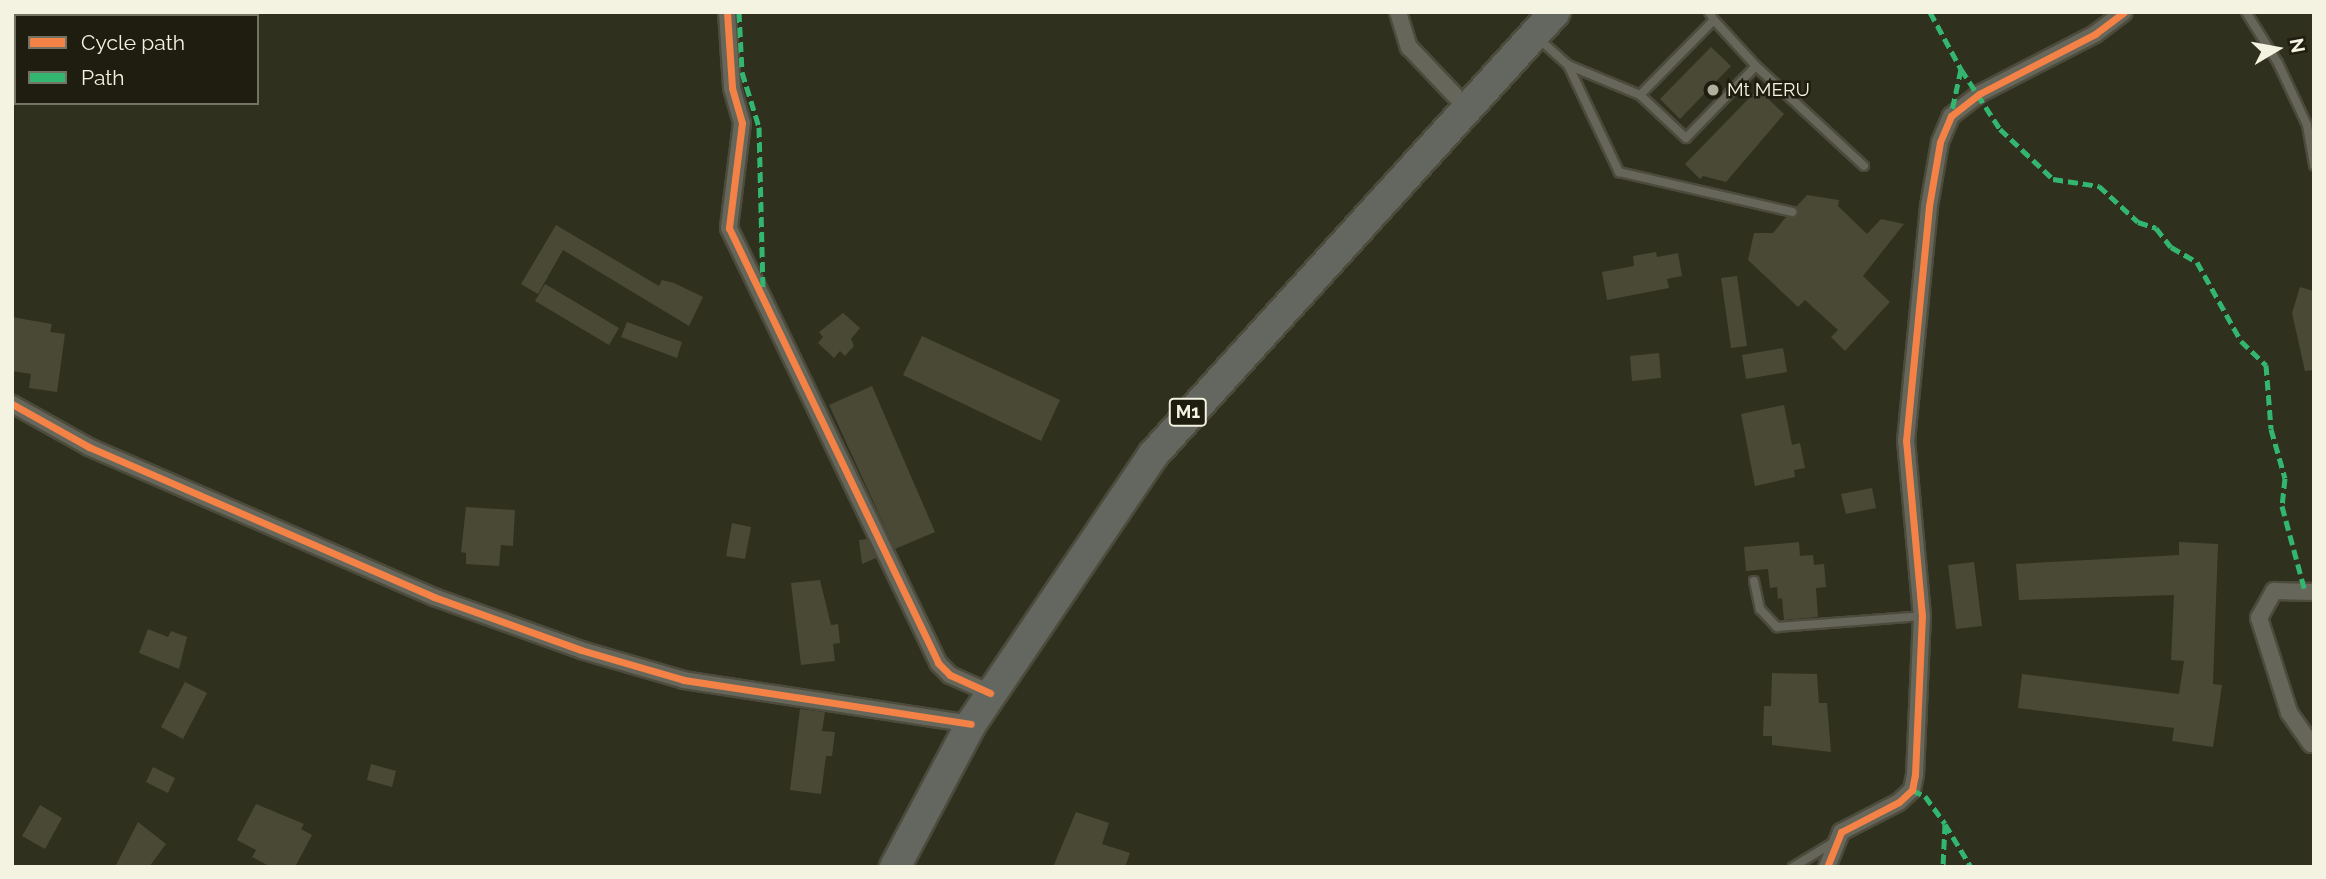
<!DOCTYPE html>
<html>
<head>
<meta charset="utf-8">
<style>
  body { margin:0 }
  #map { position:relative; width:2326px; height:879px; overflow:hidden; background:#30301f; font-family:Raleway,sans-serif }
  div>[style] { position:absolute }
  .building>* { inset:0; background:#4a4936 }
  .roads { filter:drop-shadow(2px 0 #4c4b3c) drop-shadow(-2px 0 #4c4b3c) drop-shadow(0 2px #4c4b3c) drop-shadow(0 -2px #4c4b3c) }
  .lane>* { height:8px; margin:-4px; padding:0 4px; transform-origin:4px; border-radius:4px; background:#67665a }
  .street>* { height:16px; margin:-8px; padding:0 8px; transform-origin:8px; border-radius:8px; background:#67665a }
  .highway>* { height:30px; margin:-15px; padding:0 15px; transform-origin:15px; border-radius:15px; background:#646660 }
  .quiet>* { height:5px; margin-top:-2.5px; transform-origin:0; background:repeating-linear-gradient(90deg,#33b770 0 10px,transparent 0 15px) }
  .cycleway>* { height:7px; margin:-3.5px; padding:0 3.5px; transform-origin:3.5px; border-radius:3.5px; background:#f48246 }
  .dots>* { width:19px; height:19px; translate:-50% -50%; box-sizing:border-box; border:4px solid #1e1d0f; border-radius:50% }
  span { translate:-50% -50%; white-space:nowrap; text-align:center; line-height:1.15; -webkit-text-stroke:5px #1e1d0f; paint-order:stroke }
  .shield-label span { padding:2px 5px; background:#1e1d0f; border:2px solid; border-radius:5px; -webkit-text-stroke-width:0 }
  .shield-label { font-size:18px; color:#f4f3e1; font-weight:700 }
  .poi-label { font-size:19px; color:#f4f3e1 }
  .left { translate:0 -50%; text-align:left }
  .frame { position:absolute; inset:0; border:14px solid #f4f3e1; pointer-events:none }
  .legend { position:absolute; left:14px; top:14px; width:245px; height:91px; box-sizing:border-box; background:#1e1d0f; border:2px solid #747363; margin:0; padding:9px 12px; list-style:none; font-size:21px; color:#f4f3e1 }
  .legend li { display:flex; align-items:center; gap:14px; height:35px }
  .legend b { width:35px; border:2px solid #747363 }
  .north { position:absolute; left:2242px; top:14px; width:70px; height:70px; -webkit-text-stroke:5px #1e1d0f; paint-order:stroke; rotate:80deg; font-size:19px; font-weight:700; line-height:28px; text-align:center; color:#f4f3e1 }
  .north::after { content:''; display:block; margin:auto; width:24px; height:32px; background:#f4f3e1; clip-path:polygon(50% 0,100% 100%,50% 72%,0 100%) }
</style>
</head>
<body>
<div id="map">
  <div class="building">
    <div style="clip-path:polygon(1711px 47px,1731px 66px,1680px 119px,1660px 99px)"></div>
    <div style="clip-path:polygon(1758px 89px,1784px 114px,1726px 182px,1703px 176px,1700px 179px,1685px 164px)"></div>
    <div style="clip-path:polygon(1807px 195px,1839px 200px,1838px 206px,1867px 234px,1881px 219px,1904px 224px,1863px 276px,1890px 302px,1845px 351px,1831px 337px,1838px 330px,1805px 300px,1798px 307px,1748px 260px,1754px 233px,1773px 233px,1786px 217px,1796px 217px,1796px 207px)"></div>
    <div style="clip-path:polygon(556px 225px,659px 286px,662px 280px,674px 283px,703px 297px,689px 326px,563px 250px,538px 294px,521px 284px)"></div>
    <div style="clip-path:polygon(1656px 252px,1657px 257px,1678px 253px,1682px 276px,1667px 279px,1669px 288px,1607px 300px,1602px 272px,1634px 266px,1633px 256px)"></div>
    <div style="clip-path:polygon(1737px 276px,1747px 346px,1731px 348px,1721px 278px)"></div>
    <div style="clip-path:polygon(545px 284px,619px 328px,609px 345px,535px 301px)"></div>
    <div style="clip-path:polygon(2300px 287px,2314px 291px,2314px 370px,2305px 371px,2292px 313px)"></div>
    <div style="clip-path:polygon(843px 313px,860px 328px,851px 339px,854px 346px,845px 356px,840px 351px,834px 358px,818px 343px,823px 337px,819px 332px)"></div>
    <div style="clip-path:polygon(12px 317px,52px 324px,50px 332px,65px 334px,57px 392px,29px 388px,31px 374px,12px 371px)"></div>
    <div style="clip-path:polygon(627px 322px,682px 342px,677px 358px,621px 337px)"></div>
    <div style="clip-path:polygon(922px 336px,1060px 400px,1041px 441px,903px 375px)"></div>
    <div style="clip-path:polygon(1783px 348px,1787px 372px,1746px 379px,1742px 355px)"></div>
    <div style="clip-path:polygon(1659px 353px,1661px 378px,1632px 381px,1630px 356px)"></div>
    <div style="clip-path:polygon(872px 386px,935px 532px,895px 549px,829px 405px)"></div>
    <div style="clip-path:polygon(1784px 405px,1792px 445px,1800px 443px,1805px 468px,1794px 470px,1795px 477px,1755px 486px,1741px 414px)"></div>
    <div style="clip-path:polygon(1872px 488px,1876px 508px,1846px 514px,1841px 494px)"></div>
    <div style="clip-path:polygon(466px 507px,515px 510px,513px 546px,501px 545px,499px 566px,466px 564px,466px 553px,461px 552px)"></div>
    <div style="clip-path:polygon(732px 523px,751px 527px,745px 559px,726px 556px)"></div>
    <div style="clip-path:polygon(867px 539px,876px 558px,862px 564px,859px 540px)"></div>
    <div style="clip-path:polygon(1799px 542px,1800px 556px,1813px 555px,1814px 565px,1824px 564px,1826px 587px,1816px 588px,1818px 617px,1784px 620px,1782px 598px,1778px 599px,1777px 587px,1770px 588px,1768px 569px,1746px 571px,1744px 547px)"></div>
    <div style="clip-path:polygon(2179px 542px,2218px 544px,2213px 684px,2222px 685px,2213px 747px,2172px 741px,2174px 728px,2018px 708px,2022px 674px,2179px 694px,2184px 661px,2171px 660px,2174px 595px,2019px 600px,2016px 564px,2179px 555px)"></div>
    <div style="clip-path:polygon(1974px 562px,1982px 626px,1956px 629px,1948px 565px)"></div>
    <div style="clip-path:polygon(820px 580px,831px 625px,838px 624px,840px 643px,833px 644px,835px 661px,801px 665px,791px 583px)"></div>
    <div style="clip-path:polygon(148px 629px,168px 637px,171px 631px,187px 637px,179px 669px,139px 653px)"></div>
    <div style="clip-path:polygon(1772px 673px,1817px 674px,1819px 703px,1827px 703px,1831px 752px,1772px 745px,1772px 736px,1763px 736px,1764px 706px,1771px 706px)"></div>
    <div style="clip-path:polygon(185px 682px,207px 693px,183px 739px,161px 727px)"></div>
    <div style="clip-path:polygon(800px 709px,825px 712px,822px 731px,835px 732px,832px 756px,826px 756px,821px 794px,790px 790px)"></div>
    <div style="clip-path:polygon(371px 764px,396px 771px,392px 787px,367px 780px)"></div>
    <div style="clip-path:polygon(153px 767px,175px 778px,168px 793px,146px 782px)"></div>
    <div style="clip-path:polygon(256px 804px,304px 824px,301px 829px,312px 835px,295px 867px,271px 867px,252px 857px,256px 850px,237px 840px)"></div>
    <div style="clip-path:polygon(40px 805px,62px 818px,45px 849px,22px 836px)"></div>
    <div style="clip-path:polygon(1076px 812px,1109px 823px,1102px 844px,1130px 853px,1125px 867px,1053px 867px)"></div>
    <div style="clip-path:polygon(138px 822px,166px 844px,149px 867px,115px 867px)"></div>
  </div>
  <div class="roads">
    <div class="lane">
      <div style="left:2246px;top:12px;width:60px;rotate:57.9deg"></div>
      <div style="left:2278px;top:63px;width:68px;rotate:64.9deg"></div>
      <div style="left:2307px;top:125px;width:41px;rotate:80.1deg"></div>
      <div style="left:1539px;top:39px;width:39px;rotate:42deg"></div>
      <div style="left:1568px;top:65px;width:78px;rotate:22.6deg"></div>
      <div style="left:1640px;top:95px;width:105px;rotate:-45.4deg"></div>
      <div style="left:1714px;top:20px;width:9px;rotate:-122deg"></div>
      <div style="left:1568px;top:65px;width:119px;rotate:64.5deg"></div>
      <div style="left:1619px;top:172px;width:178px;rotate:13deg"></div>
      <div style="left:1756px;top:66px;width:147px;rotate:42.8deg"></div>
      <div style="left:1640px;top:95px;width:63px;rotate:43.1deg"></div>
      <div style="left:1686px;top:138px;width:100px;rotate:-45.8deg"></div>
      <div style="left:1756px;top:66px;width:62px;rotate:-132.4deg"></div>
      <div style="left:1754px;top:581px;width:29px;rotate:78deg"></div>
      <div style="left:1760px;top:609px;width:25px;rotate:47deg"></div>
      <div style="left:1777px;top:627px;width:145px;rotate:-4.3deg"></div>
      <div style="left:1793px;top:867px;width:50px;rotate:-31.2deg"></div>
    </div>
    <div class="street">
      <div style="left:727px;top:12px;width:76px;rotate:86.2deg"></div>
      <div style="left:732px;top:88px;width:36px;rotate:74deg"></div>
      <div style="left:742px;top:123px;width:106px;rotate:97.1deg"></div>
      <div style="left:729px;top:228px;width:483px;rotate:64.3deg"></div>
      <div style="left:938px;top:663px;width:17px;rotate:45deg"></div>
      <div style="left:950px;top:675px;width:44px;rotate:24.2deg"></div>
      <div style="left:1398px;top:12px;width:37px;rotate:73deg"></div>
      <div style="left:1409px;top:47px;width:83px;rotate:46.5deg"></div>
      <div style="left:12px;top:404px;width:88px;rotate:29.2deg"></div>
      <div style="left:89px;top:447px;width:376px;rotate:23.5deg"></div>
      <div style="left:434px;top:597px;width:156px;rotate:19.8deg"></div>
      <div style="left:581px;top:650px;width:107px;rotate:16.2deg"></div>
      <div style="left:684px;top:680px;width:290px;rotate:8.7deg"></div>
      <div style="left:2311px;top:744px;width:39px;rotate:-125deg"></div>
      <div style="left:2289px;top:712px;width:99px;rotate:-107.7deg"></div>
      <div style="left:2259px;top:618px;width:31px;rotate:-61deg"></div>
      <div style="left:2274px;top:591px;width:40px;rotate:1.4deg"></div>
      <div style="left:1827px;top:867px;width:38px;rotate:-68deg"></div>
      <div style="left:1841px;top:832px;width:65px;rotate:-27.3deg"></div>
      <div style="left:1899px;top:802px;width:18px;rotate:-43deg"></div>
      <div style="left:1912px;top:790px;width:15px;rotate:-79deg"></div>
      <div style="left:1915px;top:775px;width:159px;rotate:-87.5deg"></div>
      <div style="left:1922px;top:616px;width:176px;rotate:-95.2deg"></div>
      <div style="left:1906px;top:441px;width:236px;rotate:-84.4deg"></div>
      <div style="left:1929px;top:206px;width:65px;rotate:-80.2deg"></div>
      <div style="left:1940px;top:142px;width:28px;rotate:-67deg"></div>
      <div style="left:1951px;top:116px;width:36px;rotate:-38deg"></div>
      <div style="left:1979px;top:94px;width:131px;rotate:-27.3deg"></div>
      <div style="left:2095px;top:34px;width:36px;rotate:-37deg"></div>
    </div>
    <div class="highway">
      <div style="left:895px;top:867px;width:162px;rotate:-62deg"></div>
      <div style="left:971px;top:724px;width:325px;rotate:-55.9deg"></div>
      <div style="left:1153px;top:455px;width:598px;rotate:-47.78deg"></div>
    </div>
  </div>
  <div class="quiet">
    <div style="left:739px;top:12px;width:60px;rotate:87.1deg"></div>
    <div style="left:742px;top:72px;width:58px;rotate:72.8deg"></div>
    <div style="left:759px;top:127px;width:162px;rotate:88.6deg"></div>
    <div style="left:1930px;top:12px;width:65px;rotate:61.5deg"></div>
    <div style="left:1961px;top:69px;width:47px;rotate:102.3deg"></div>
    <div style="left:1961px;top:69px;width:72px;rotate:57deg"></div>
    <div style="left:2000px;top:129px;width:73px;rotate:43.3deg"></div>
    <div style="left:2053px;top:179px;width:47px;rotate:8.7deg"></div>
    <div style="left:2099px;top:186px;width:53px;rotate:42.7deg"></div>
    <div style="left:2138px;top:222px;width:19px;rotate:18deg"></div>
    <div style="left:2156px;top:228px;width:24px;rotate:52deg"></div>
    <div style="left:2171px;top:247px;width:30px;rotate:30deg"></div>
    <div style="left:2197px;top:262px;width:90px;rotate:60.9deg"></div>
    <div style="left:2241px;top:341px;width:35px;rotate:44deg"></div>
    <div style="left:2266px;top:365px;width:64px;rotate:85.5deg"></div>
    <div style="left:2271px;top:429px;width:51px;rotate:74.1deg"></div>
    <div style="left:2285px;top:478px;width:28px;rotate:96deg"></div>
    <div style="left:2282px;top:506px;width:88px;rotate:74.9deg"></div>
    <div style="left:1912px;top:790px;width:14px;rotate:25deg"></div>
    <div style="left:1925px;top:796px;width:34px;rotate:54deg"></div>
    <div style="left:1945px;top:824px;width:43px;rotate:92.7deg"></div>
    <div style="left:1945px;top:824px;width:50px;rotate:58.8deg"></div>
  </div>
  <div class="cycleway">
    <div style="left:727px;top:12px;width:76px;rotate:86.2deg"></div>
    <div style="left:732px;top:88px;width:36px;rotate:74deg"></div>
    <div style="left:742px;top:123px;width:106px;rotate:97.1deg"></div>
    <div style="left:729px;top:228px;width:483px;rotate:64.3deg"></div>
    <div style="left:938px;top:663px;width:17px;rotate:45deg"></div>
    <div style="left:950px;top:675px;width:44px;rotate:24.2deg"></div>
    <div style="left:12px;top:404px;width:88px;rotate:29.2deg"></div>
    <div style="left:89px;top:447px;width:376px;rotate:23.5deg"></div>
    <div style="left:434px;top:597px;width:156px;rotate:19.8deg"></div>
    <div style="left:581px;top:650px;width:107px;rotate:16.2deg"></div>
    <div style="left:684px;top:680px;width:290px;rotate:8.7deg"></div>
    <div style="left:1827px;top:867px;width:38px;rotate:-68deg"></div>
    <div style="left:1841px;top:832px;width:65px;rotate:-27.3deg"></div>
    <div style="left:1899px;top:802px;width:18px;rotate:-43deg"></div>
    <div style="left:1912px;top:790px;width:15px;rotate:-79deg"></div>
    <div style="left:1915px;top:775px;width:159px;rotate:-87.5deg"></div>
    <div style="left:1922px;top:616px;width:176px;rotate:-95.2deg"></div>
    <div style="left:1906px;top:441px;width:236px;rotate:-84.4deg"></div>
    <div style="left:1929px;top:206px;width:65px;rotate:-80.2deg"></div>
    <div style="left:1940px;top:142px;width:28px;rotate:-67deg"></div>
    <div style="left:1951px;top:116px;width:36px;rotate:-38deg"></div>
    <div style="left:1979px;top:94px;width:131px;rotate:-27.3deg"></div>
    <div style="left:2095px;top:34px;width:36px;rotate:-37deg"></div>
  </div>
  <div class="dots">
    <div style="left:1713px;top:90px;background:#afaf9d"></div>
  </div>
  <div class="shield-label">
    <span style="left:1188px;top:412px">M1</span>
  </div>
  <div class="poi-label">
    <span class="left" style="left:1727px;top:90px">Mt MERU</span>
  </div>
  <div class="frame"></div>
  <ul class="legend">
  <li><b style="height:9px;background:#f48246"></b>Cycle path</li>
  <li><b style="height:9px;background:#33b770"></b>Path</li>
  </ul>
  <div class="north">N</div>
</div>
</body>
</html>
